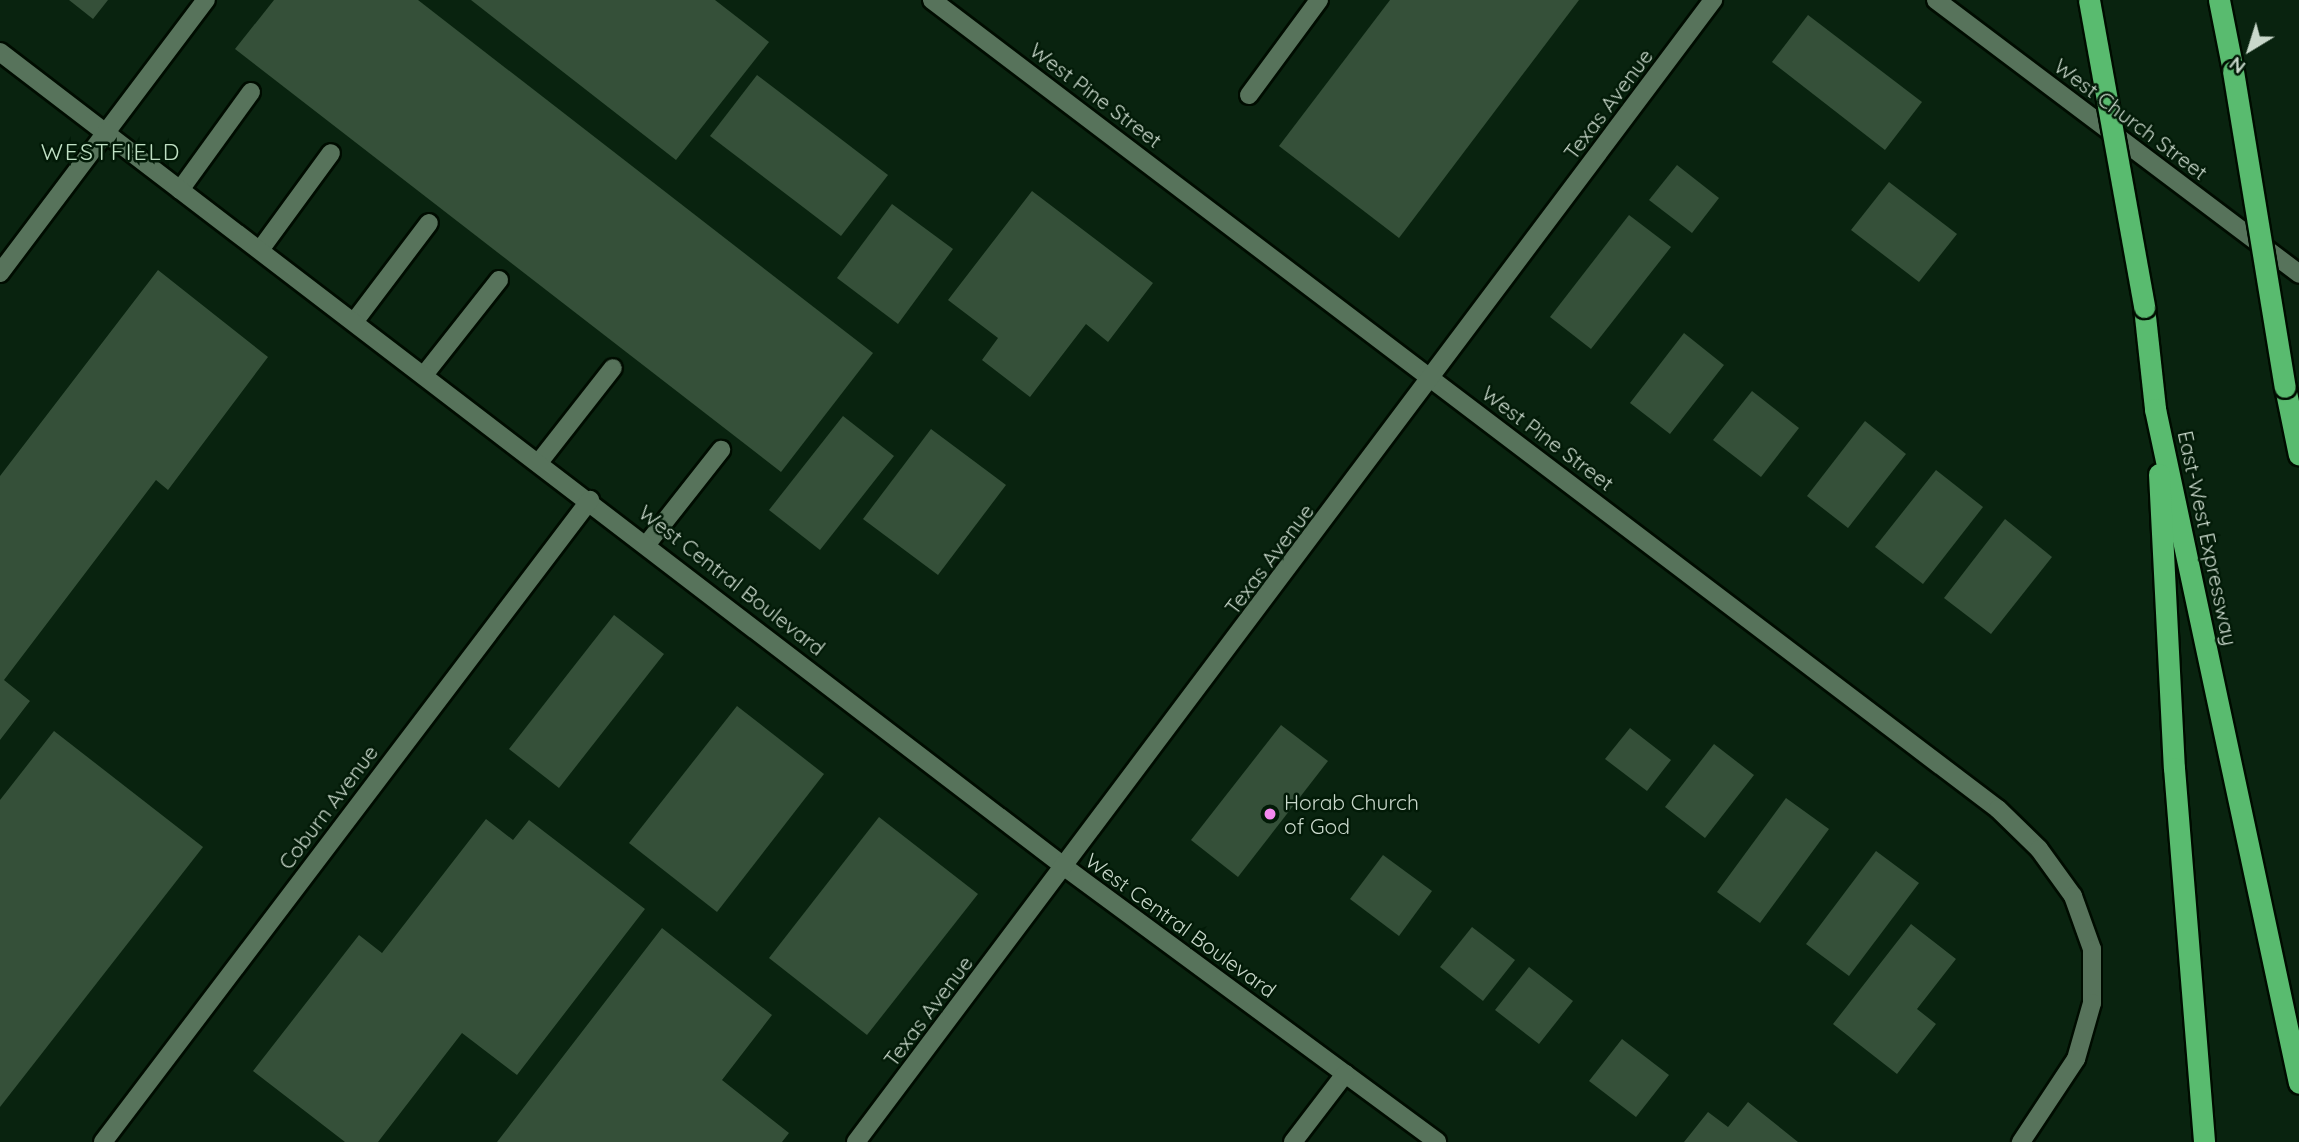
<!DOCTYPE html>
<html>
<head>
<meta charset="utf-8">
<style>
  body { margin:0 }
  #map { position:relative; width:2299px; height:1142px; overflow:hidden; background:#09230f; font-family:Quicksand,sans-serif }
  div>[style] { position:absolute }
  .building>* { inset:0; background:#355039 }
  .roads { filter:drop-shadow(2px 0 #000c00) drop-shadow(-2px 0 #000c00) drop-shadow(0 2px #000c00) drop-shadow(0 -2px #000c00) }
  .service>* { height:18px; margin:-9px; padding:0 9px; transform-origin:9px; border-radius:9px; background:#57735b }
  .minor>* { height:18px; margin:-9px; padding:0 9px; transform-origin:9px; border-radius:9px; background:#57735b }
  .tertiary>* { height:18px; margin:-9px; padding:0 9px; transform-origin:9px; border-radius:9px; background:#57735b }
  .motorway>* { height:21px; margin:-10.5px; padding:0 10.5px; transform-origin:10.5px; border-radius:10.5px; background:#59bb6f }
  .bridges { filter:drop-shadow(2px 0 #000c00) drop-shadow(-2px 0 #000c00) drop-shadow(0 2px #000c00) drop-shadow(0 -2px #000c00) }
  .motorway-bridge>* { height:21px; margin:-10.5px; padding:0 10.5px; transform-origin:10.5px; border-radius:10.5px; background:#59bb6f }
  .dots>* { width:19px; height:19px; translate:-50% -50%; box-sizing:border-box; border:4px solid #021a07; border-radius:50% }
  span { translate:-50% -50%; white-space:nowrap; text-align:center; line-height:1.15; -webkit-text-stroke:5px #021a07; paint-order:stroke }
  .street-label { font-size:21px; color:#c9d8cb }
  .poi-label { font-size:21px; color:#c9d8cb }
  .left { translate:0 -50%; text-align:left }
  .neighbourhood-label { font-size:23px; color:#c0e0c4; letter-spacing:2px }
  .north { position:absolute; left:2215px; top:14px; width:70px; height:70px; -webkit-text-stroke:5px #021a07; paint-order:stroke; rotate:218deg; font-size:19px; font-weight:700; line-height:28px; text-align:center; color:#c9d8cb }
  .north::after { content:''; display:block; margin:auto; width:24px; height:32px; background:#c9d8cb; clip-path:polygon(50% 0,100% 100%,50% 72%,0 100%) }
</style>
</head>
<body>
<div id="map">
  <div class="building">
    <div style="clip-path:polygon(69px 0,108px 0,93px 19px)"></div>
    <div style="clip-path:polygon(274px 0,418px 0,873px 353px,781px 472px,235px 49px)"></div>
    <div style="clip-path:polygon(471px 0,715px 0,769px 42px,676px 160px)"></div>
    <div style="clip-path:polygon(1390px 0,1579px 0,1399px 238px,1279px 146px)"></div>
    <div style="clip-path:polygon(1808px 15px,1922px 102px,1885px 150px,1772px 62px)"></div>
    <div style="clip-path:polygon(757px 75px,888px 175px,841px 236px,710px 136px)"></div>
    <div style="clip-path:polygon(1677px 165px,1719px 198px,1692px 233px,1649px 200px)"></div>
    <div style="clip-path:polygon(1889px 182px,1957px 234px,1919px 282px,1851px 230px)"></div>
    <div style="clip-path:polygon(1032px 191px,1153px 283px,1108px 342px,1086px 324px,1030px 397px,982px 360px,998px 338px,948px 300px)"></div>
    <div style="clip-path:polygon(892px 204px,953px 249px,898px 324px,837px 278px)"></div>
    <div style="clip-path:polygon(1629px 215px,1671px 247px,1591px 349px,1550px 317px)"></div>
    <div style="clip-path:polygon(158px 270px,268px 357px,168px 490px,156px 480px,4px 680px,30px 701px,0 740px,0 476px)"></div>
    <div style="clip-path:polygon(1684px 333px,1724px 365px,1670px 434px,1630px 403px)"></div>
    <div style="clip-path:polygon(1752px 391px,1799px 428px,1761px 477px,1713px 440px)"></div>
    <div style="clip-path:polygon(843px 416px,894px 456px,820px 550px,769px 510px)"></div>
    <div style="clip-path:polygon(1865px 421px,1906px 454px,1848px 528px,1807px 496px)"></div>
    <div style="clip-path:polygon(931px 429px,1006px 485px,938px 575px,863px 519px)"></div>
    <div style="clip-path:polygon(1936px 470px,1983px 507px,1923px 584px,1875px 547px)"></div>
    <div style="clip-path:polygon(2005px 519px,2052px 557px,1991px 634px,1944px 598px)"></div>
    <div style="clip-path:polygon(614px 615px,664px 654px,559px 788px,509px 749px)"></div>
    <div style="clip-path:polygon(737px 706px,824px 774px,717px 912px,629px 843px)"></div>
    <div style="clip-path:polygon(1281px 725px,1328px 761px,1238px 877px,1191px 840px)"></div>
    <div style="clip-path:polygon(1630px 728px,1671px 760px,1647px 791px,1605px 759px)"></div>
    <div style="clip-path:polygon(54px 731px,203px 847px,0 1107px,0 800px)"></div>
    <div style="clip-path:polygon(1714px 744px,1754px 775px,1705px 838px,1665px 807px)"></div>
    <div style="clip-path:polygon(1786px 798px,1829px 829px,1760px 923px,1717px 892px)"></div>
    <div style="clip-path:polygon(879px 817px,978px 894px,867px 1035px,769px 958px)"></div>
    <div style="clip-path:polygon(486px 819px,513px 840px,529px 820px,645px 909px,517px 1075px,462px 1033px,378px 1142px,345px 1142px,253px 1071px,359px 935px,382px 953px)"></div>
    <div style="clip-path:polygon(1876px 851px,1919px 883px,1849px 976px,1806px 944px)"></div>
    <div style="clip-path:polygon(1383px 855px,1432px 891px,1399px 936px,1350px 899px)"></div>
    <div style="clip-path:polygon(1911px 924px,1956px 959px,1917px 1009px,1936px 1024px,1897px 1074px,1833px 1024px)"></div>
    <div style="clip-path:polygon(1472px 927px,1515px 960px,1483px 1001px,1440px 967px)"></div>
    <div style="clip-path:polygon(662px 928px,772px 1015px,722px 1080px,789px 1133px,782px 1142px,497px 1142px)"></div>
    <div style="clip-path:polygon(1529px 967px,1573px 1001px,1539px 1044px,1495px 1010px)"></div>
    <div style="clip-path:polygon(1622px 1039px,1669px 1075px,1636px 1117px,1589px 1081px)"></div>
    <div style="clip-path:polygon(1748px 1102px,1798px 1142px,1684px 1142px,1708px 1112px,1728px 1127px)"></div>
  </div>
  <div class="roads">
    <div class="service">
      <div style="left:1249px;top:95px;width:118px;rotate:-53.6deg"></div>
      <div style="left:180px;top:190px;width:121px;rotate:-54.1deg"></div>
      <div style="left:260px;top:250px;width:120px;rotate:-53.8deg"></div>
      <div style="left:354px;top:322px;width:124px;rotate:-52.9deg"></div>
      <div style="left:424px;top:375px;width:121px;rotate:-51.7deg"></div>
      <div style="left:540px;top:461px;width:118px;rotate:-51.9deg"></div>
      <div style="left:647px;top:544px;width:120px;rotate:-51.8deg"></div>
    </div>
    <div class="minor">
      <div style="left:932px;top:0;width:1338px;rotate:37.2deg"></div>
      <div style="left:1998px;top:809px;width:57px;rotate:44.3deg"></div>
      <div style="left:2039px;top:849px;width:58px;rotate:54.1deg"></div>
      <div style="left:2073px;top:896px;width:56px;rotate:70.3deg"></div>
      <div style="left:2092px;top:949px;width:54px;rotate:90deg"></div>
      <div style="left:2092px;top:1003px;width:58px;rotate:105.9deg"></div>
      <div style="left:2076px;top:1059px;width:100px;rotate:123.5deg"></div>
      <div style="left:0;top:52px;width:1342px;rotate:37.43deg"></div>
      <div style="left:1066px;top:868px;width:461px;rotate:36.4deg"></div>
      <div style="left:0;top:273px;width:342px;rotate:-53deg"></div>
      <div style="left:103px;top:1142px;width:806px;rotate:-52.82deg"></div>
      <div style="left:856px;top:1142px;width:1428px;rotate:-53.11deg"></div>
      <div style="left:1293px;top:1142px;width:86px;rotate:-52.6deg"></div>
    </div>
    <div class="tertiary">
      <div style="left:1936px;top:0;width:455px;rotate:37deg"></div>
    </div>
    <div class="motorway">
      <div style="left:2219px;top:0;width:72px;rotate:78.8deg"></div>
      <div style="left:2144px;top:307px;width:103px;rotate:83.8deg"></div>
      <div style="left:2155px;top:409px;width:689px;rotate:77.94deg"></div>
      <div style="left:2285px;top:387px;width:69px;rotate:78.4deg"></div>
      <div style="left:2159px;top:474px;width:294px;rotate:87.1deg"></div>
      <div style="left:2174px;top:768px;width:375px;rotate:85.4deg"></div>
    </div>
  </div>
  <div class="bridges">
    <div class="motorway-bridge">
      <div style="left:2089px;top:0;width:312px;rotate:79.8deg"></div>
      <div style="left:2233px;top:71px;width:320px;rotate:80.7deg"></div>
    </div>
  </div>
  <div class="dots">
    <div style="left:1270px;top:814px;background:#f589ef"></div>
  </div>
  <div class="street-label">
    <span style="left:1096px;top:95px;rotate:37deg">West Pine Street</span>
    <span style="left:1608px;top:104px;rotate:-53deg">Texas Avenue</span>
    <span style="left:2131px;top:119px;rotate:37deg">West Church Street</span>
    <span style="left:1548px;top:438px;rotate:37deg">West Pine Street</span>
    <span style="left:2208px;top:538px;rotate:78deg">East-West Expressway</span>
    <span style="left:1269px;top:559px;rotate:-53deg">Texas Avenue</span>
    <span style="left:732px;top:580px;rotate:38deg">West Central Boulevard</span>
    <span style="left:328px;top:807px;rotate:-53deg">Coburn Avenue</span>
    <span style="left:1181px;top:925px;rotate:36deg">West Central Boulevard</span>
    <span style="left:928px;top:1011px;rotate:-53deg">Texas Avenue</span>
  </div>
  <div class="poi-label">
    <span class="left" style="left:1284px;top:814px">Horab Church<br>of God</span>
  </div>
  <div class="neighbourhood-label">
    <span style="left:111px;top:152px">WESTFIELD</span>
  </div>
  <div class="north">N</div>
</div>
</body>
</html>
